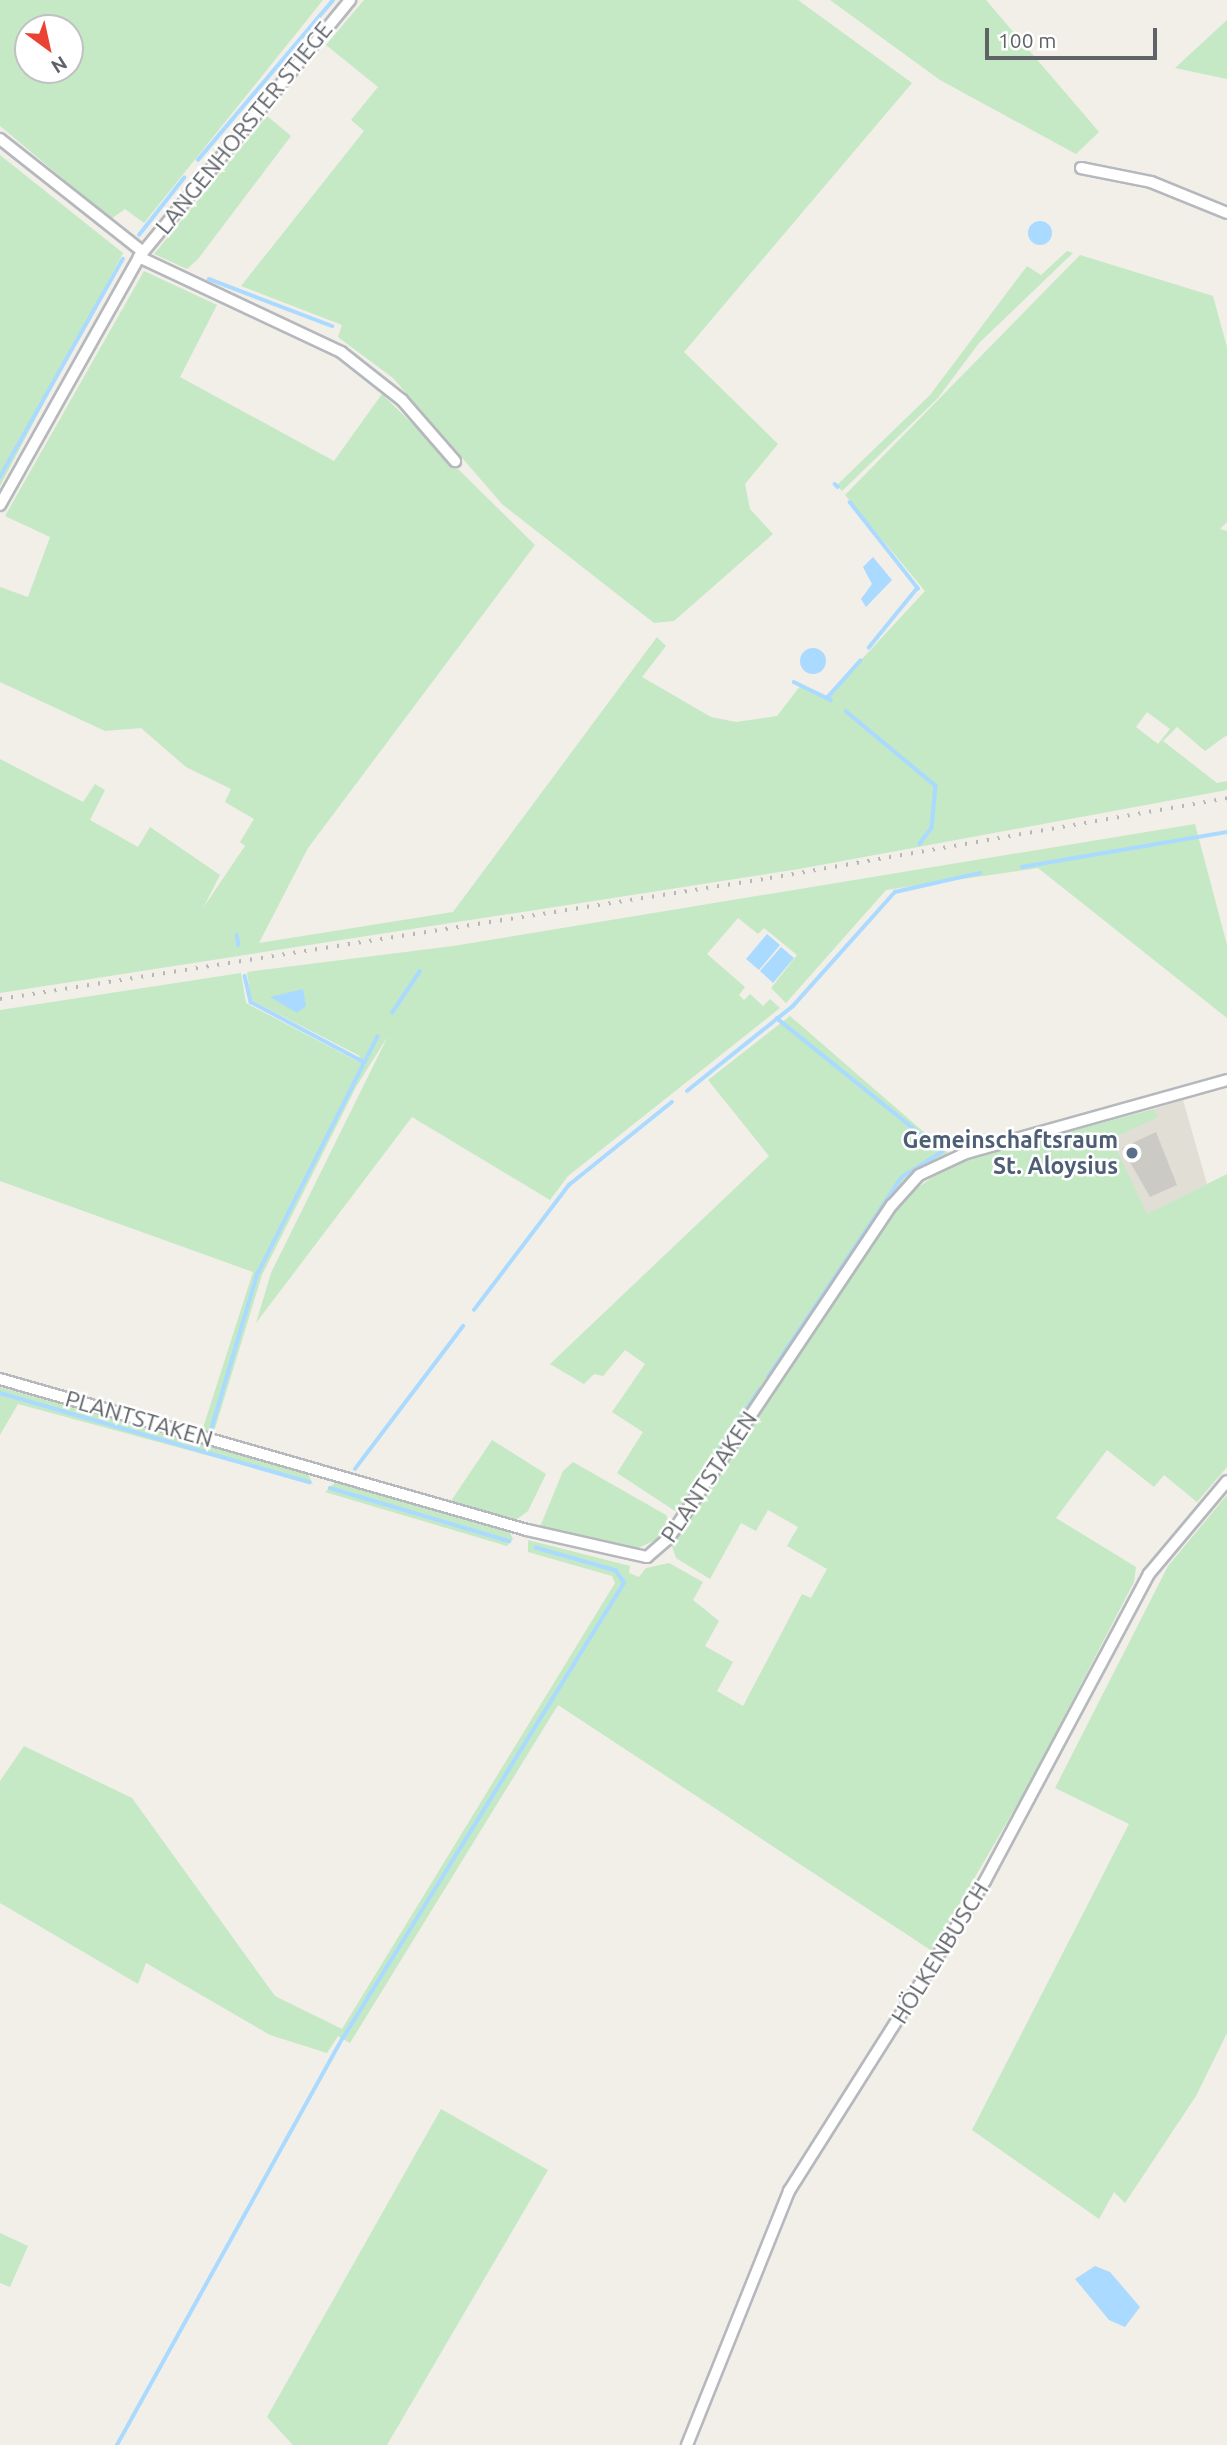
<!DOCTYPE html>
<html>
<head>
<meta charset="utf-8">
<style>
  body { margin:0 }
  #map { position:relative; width:1227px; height:2445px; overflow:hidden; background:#f1efe8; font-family:Ubuntu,sans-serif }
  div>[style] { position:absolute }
  .education>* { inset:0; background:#e1ded6 }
  .green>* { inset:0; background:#c5e8c5 }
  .water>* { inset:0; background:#aadaff }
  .round { border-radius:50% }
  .stream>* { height:3.5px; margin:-1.75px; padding:0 1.75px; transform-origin:1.75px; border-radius:1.75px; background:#aadaff }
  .building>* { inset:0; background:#cccac5 }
  .roads { filter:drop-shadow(2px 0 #b5b8bc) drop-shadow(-2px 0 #b5b8bc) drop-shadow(0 2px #b5b8bc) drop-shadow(0 -2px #b5b8bc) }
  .minor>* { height:10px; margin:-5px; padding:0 5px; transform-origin:5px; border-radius:5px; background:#fff }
  .rail>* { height:3.5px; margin-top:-1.75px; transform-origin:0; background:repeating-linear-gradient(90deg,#b6b7b8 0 2px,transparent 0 11px) }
  .dots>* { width:19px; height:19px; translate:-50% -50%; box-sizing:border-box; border:4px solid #fff; border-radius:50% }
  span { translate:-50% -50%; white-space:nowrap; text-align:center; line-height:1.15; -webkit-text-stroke:5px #fff; paint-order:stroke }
  .street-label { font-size:23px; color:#5f6368 }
  .service-label { font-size:23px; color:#4e5e75; font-weight:700 }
  .right { translate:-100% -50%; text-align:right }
  .north { position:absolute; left:14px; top:14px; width:70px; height:70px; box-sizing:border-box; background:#fff; border:2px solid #bfc1c3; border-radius:50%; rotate:147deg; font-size:19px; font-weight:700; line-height:28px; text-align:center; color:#5f6368 }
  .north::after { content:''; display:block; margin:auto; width:24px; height:32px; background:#ea4335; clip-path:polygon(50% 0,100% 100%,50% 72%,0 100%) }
  .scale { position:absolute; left:985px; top:28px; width:172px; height:32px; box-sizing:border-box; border:4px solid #5f6368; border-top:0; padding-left:9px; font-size:21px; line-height:24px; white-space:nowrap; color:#5f6368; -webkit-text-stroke:5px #fff; paint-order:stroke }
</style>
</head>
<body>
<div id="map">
  <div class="education">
    <div style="clip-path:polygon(1183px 1100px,1207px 1184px,1147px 1215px,1112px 1139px,1157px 1117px,1154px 1109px)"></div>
  </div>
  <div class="green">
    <div style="clip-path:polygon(evenodd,0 0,323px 0,144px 223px,125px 209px,111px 219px,0 126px,0 0,28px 28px,70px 28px,70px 70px,28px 70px,28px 28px)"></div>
    <div style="clip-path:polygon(364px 0,798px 0,912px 83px,684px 352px,778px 444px,745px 484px,750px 509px,773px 534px,674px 621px,654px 623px,502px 504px,393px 378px,338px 337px,342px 325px,241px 286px,364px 131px,351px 120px,378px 87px,326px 45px)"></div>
    <div style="clip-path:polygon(830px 0,986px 0,1099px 132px,1076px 154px,940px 80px)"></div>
    <div style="clip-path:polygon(1227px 20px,1227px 79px,1175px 68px)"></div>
    <div style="clip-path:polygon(267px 116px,291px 136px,198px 259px,187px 269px,154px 254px)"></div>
    <div style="clip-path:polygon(0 155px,123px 253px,0 486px)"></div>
    <div style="clip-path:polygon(1067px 251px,1073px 253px,979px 343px,938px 398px,842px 491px,837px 485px,930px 395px,1027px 266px,1041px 275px)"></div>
    <div style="clip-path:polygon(evenodd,1080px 255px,1213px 296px,1227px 347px,1227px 522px,1220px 529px,1227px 531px,1227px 735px,1205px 751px,1177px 727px,1163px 741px,1217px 783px,1227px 781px,1227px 790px,799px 869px,0 993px,0 759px,83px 802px,95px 784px,105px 790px,90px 820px,138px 847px,150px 827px,220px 875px,203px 908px,245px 846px,240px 842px,254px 819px,225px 802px,231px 789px,186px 767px,141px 728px,105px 731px,0 682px,0 587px,28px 597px,50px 537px,5px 516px,144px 271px,217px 305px,180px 377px,334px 461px,382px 394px,535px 545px,308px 848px,259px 943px,453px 912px,657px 637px,666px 646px,642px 677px,711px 717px,736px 722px,777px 716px,801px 685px,825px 699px,925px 591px,845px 495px,1080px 255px,1147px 712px,1170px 729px,1158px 744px,1136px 727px,1147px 712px)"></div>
    <div style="clip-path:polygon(1195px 824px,1227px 945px,1227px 1018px,1038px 868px,886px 890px,786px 1003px,771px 988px,797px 955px,764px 928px,758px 934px,738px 918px,707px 954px,745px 987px,739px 995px,744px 1000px,750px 994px,763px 1006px,770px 999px,780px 1008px,568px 1176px,550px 1200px,412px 1117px,256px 1323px,271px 1273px,388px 1036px,356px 1087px,262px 1275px,213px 1435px,202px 1431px,253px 1272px,0 1181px,0 1010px,241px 973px,246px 1003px,357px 1061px,360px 1056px,251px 1000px,247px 972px,453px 946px)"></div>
    <div style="clip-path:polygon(790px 1016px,948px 1153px,916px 1174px,687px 1506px,675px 1511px,617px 1473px,643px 1432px,612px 1412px,645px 1364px,625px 1350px,603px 1376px,594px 1374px,584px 1384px,550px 1364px,769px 1156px,708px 1080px)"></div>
    <div style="clip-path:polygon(1154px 1109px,1158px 1117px,1112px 1139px,1147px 1214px,1227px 1174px,1227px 1467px,1197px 1502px,1164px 1475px,1154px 1487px,1107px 1450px,1056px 1518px,1136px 1567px,1134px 1582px,1029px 1784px,932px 1951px,558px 1705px,350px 2043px,338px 2036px,327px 2053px,270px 2035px,146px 1963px,138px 1984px,0 1903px,0 1781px,24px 1746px,132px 1798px,275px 1996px,342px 2029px,615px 1583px,612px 1576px,528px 1552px,528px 1540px,630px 1566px,629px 1573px,639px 1577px,646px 1568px,669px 1563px,703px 1582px,693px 1600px,719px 1621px,705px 1646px,733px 1662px,717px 1691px,743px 1706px,802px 1594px,811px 1598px,827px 1569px,787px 1546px,798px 1527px,768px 1510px,756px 1531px,741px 1523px,710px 1579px,676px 1558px,671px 1543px,902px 1199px,952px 1163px)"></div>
    <div style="clip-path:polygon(0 1387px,308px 1474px,313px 1484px,18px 1404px,0 1435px)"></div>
    <div style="clip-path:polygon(492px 1440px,546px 1474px,528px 1511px,516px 1520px,451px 1501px)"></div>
    <div style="clip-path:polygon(573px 1462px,666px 1515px,670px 1523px,662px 1537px,632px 1551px,540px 1527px,563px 1471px)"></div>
    <div style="clip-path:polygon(337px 1481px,509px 1531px,513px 1539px,507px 1546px,325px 1492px)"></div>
    <div style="clip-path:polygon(1227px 1495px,1227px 2033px,1196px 2096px,1125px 2203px,1114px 2192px,1099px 2219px,972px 2130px,1129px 1824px,1055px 1788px,1168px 1566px)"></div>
    <div style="clip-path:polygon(441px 2109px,548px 2170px,387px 2445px,293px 2445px,267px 2417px)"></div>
    <div style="clip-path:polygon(0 2233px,28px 2246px,10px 2287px,0 2283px)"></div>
  </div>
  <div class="water">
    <div class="round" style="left:1028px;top:221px;width:24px;height:24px"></div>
    <div style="clip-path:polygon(873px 557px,892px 580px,866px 607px,861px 599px,872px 584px,863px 567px)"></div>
    <div class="round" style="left:800px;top:648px;width:26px;height:26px"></div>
    <div style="clip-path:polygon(767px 934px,780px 945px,759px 970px,746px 959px)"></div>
    <div style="clip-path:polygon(781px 947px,794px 958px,773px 983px,760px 971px)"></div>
    <div style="clip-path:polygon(303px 989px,306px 1006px,297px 1013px,270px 997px)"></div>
    <div style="clip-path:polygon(1095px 2266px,1110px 2272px,1140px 2307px,1125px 2327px,1109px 2320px,1075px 2279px)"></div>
  </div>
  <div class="stream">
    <div style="left:198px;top:160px;width:209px;rotate:-49.8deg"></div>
    <div style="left:139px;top:235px;width:73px;rotate:-51.7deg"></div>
    <div style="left:209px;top:279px;width:132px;rotate:20.9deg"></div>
    <div style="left:0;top:477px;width:250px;rotate:-60.6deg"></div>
    <div style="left:835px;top:484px;width:4px;rotate:45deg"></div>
    <div style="left:850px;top:502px;width:110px;rotate:51.7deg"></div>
    <div style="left:918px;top:588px;width:77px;rotate:129.2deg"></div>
    <div style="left:794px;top:682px;width:41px;rotate:25.9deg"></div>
    <div style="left:827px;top:698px;width:50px;rotate:-48.3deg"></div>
    <div style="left:846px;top:711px;width:117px;rotate:39.8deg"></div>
    <div style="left:936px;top:786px;width:42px;rotate:95.4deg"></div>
    <div style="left:932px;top:828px;width:20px;rotate:127deg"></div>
    <div style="left:1022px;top:867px;width:208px;rotate:-9.7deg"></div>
    <div style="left:237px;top:935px;width:10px;rotate:79deg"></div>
    <div style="left:245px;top:976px;width:27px;rotate:77deg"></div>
    <div style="left:251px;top:1002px;width:126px;rotate:28deg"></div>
    <div style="left:392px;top:1013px;width:50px;rotate:-56.3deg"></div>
    <div style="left:687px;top:1091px;width:136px;rotate:-38.7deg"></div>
    <div style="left:793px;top:1006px;width:153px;rotate:-48.2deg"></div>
    <div style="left:895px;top:892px;width:87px;rotate:-12.6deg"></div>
    <div style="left:474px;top:1310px;width:157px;rotate:-52.8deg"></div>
    <div style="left:569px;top:1185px;width:132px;rotate:-38.9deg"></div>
    <div style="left:768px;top:1377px;width:241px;rotate:-56.2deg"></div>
    <div style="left:902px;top:1177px;width:47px;rotate:-32deg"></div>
    <div style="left:942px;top:1152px;width:212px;rotate:-141.1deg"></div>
    <div style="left:0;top:1393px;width:322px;rotate:16.1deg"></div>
    <div style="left:211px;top:1430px;width:162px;rotate:-73.5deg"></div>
    <div style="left:257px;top:1275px;width:267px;rotate:-63.2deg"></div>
    <div style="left:355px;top:1469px;width:179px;rotate:-52.9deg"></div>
    <div style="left:330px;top:1488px;width:187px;rotate:16.5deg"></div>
    <div style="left:690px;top:1494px;width:126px;rotate:-56.3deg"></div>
    <div style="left:117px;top:2445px;width:466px;rotate:-61deg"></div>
    <div style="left:343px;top:2038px;width:535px;rotate:-58.3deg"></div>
    <div style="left:624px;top:1583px;width:14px;rotate:-124deg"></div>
    <div style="left:616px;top:1571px;width:83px;rotate:-164deg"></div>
  </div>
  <div class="building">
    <div style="clip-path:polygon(1156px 1132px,1177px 1185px,1150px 1197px,1122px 1148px)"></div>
  </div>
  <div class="roads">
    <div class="minor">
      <div style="left:0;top:139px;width:182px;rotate:38.3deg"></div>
      <div style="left:1081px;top:168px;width:71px;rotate:11.3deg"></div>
      <div style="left:1151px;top:182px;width:82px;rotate:22.2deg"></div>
      <div style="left:139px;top:257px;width:223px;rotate:25.2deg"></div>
      <div style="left:341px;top:352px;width:78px;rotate:38.2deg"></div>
      <div style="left:402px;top:400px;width:81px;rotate:49deg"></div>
      <div style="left:0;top:505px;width:284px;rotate:-60.7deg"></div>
      <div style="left:139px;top:257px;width:333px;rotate:-50.6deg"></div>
      <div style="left:0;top:1379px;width:548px;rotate:15.99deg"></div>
      <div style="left:527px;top:1530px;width:123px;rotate:12.7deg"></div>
      <div style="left:647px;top:1557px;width:28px;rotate:-41deg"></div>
      <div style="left:668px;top:1539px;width:402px;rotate:-56.2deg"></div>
      <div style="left:892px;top:1205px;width:40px;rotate:-48deg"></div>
      <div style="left:919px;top:1175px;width:52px;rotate:-25.1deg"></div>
      <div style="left:966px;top:1153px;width:271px;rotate:-15.6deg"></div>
      <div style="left:687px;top:2445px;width:274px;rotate:-68.1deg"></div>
      <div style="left:789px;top:2191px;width:367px;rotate:-57.7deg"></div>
      <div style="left:985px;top:1881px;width:348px;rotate:-61.9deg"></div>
      <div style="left:1149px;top:1574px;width:121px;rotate:-50deg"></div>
    </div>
  </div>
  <div class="rail">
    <div style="left:0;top:999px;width:779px;rotate:-8.93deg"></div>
    <div style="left:770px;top:878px;width:464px;rotate:-9.9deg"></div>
  </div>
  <div class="dots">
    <div style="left:1132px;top:1153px;background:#5c6f8a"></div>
  </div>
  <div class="street-label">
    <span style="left:244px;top:128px;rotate:-51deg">LANGENHORSTER STIEGE</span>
    <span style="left:139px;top:1419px;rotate:16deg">PLANTSTAKEN</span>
    <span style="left:709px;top:1477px;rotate:-56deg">PLANTSTAKEN</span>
    <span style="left:940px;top:1953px;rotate:-58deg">HÖLKENBUSCH</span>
  </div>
  <div class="service-label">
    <span class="right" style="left:1118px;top:1153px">Gemeinschaftsraum<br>St. Aloysius</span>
  </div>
  <div class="north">N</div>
  <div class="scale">100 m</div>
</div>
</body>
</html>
